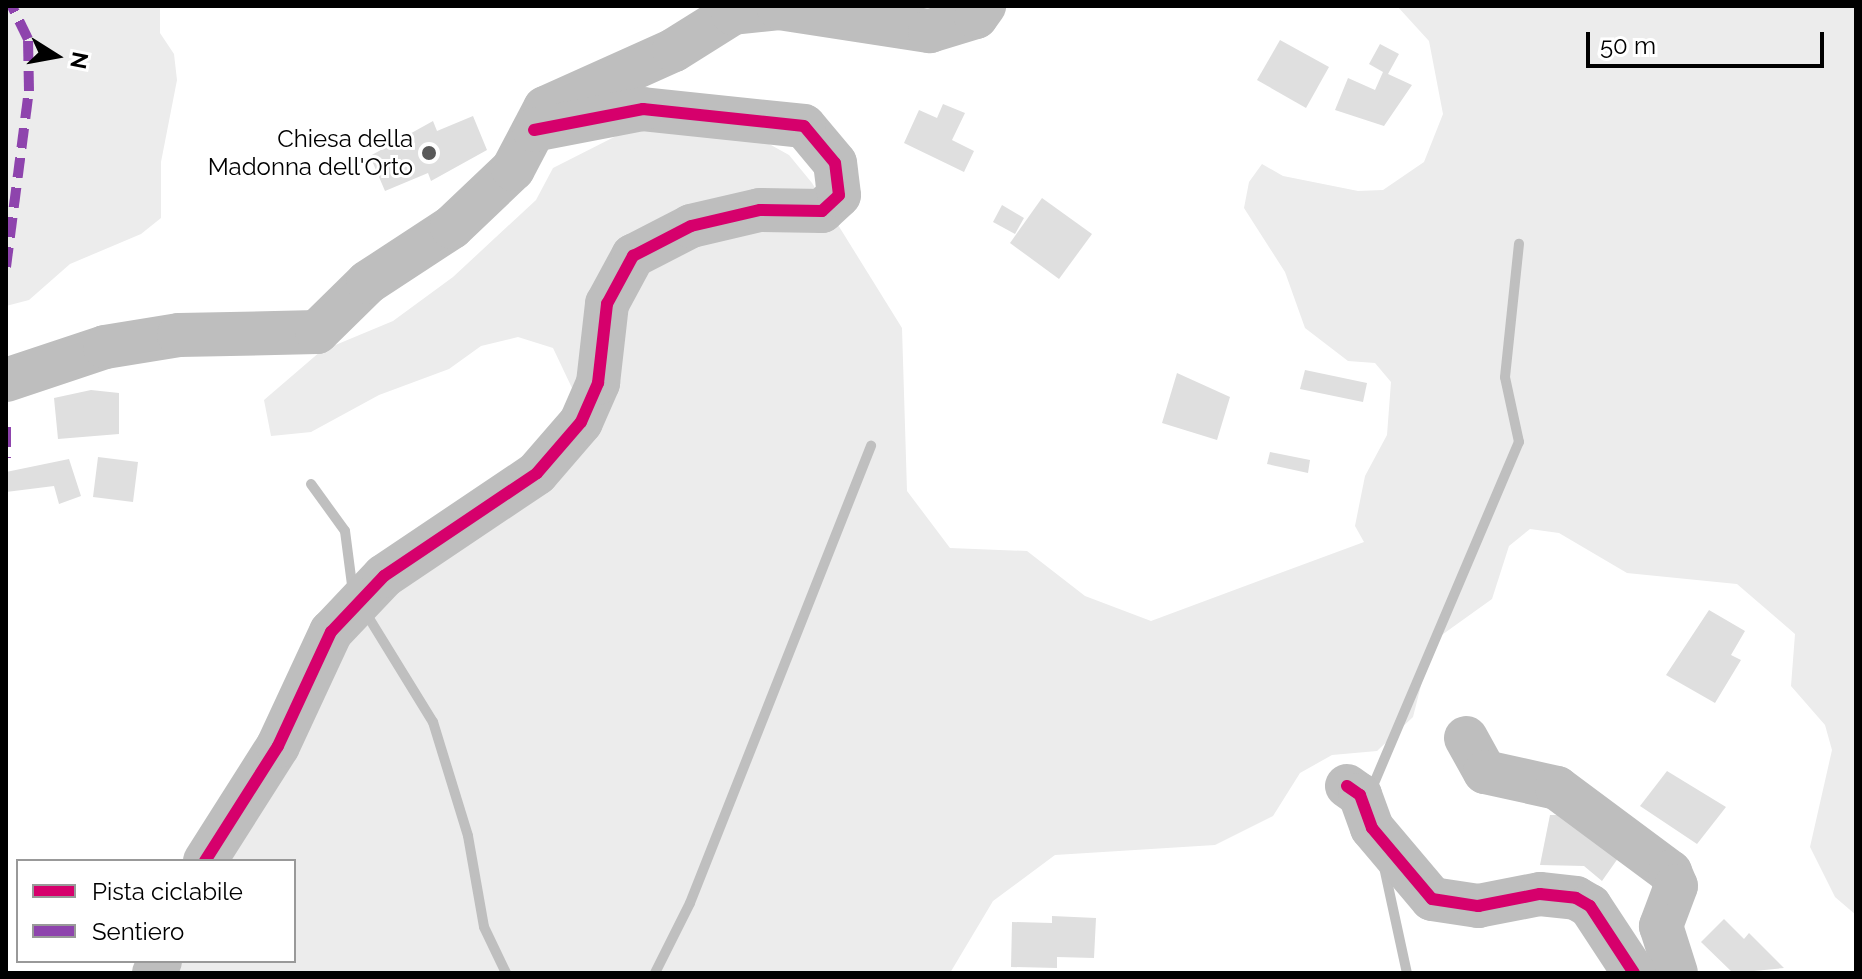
<!DOCTYPE html>
<html>
<head>
<meta charset="utf-8">
<style>
  body { margin:0 }
  #map { position:relative; width:1862px; height:979px; overflow:hidden; background:#fff; font-family:Raleway,sans-serif }
  div>[style] { position:absolute }
  .green>* { inset:0; background:#ececec }
  .stream>* { height:10px; margin:-5px; padding:0 5px; transform-origin:5px; border-radius:5px; background:#bfbfbf }
  .building>* { inset:0; background:#dfdfdf }
  .minor>* { height:44px; margin:-22px; padding:0 22px; transform-origin:22px; border-radius:22px; background:#bebebe }
  .quiet>* { height:10px; margin-top:-5px; transform-origin:0; background:repeating-linear-gradient(90deg,#8e44ad 0 20px,transparent 0 30px) }
  .cycleway>* { height:12px; margin:-6px; padding:0 6px; transform-origin:6px; border-radius:6px; background:#d6006c }
  .dots>* { width:22px; height:22px; translate:-50% -50%; box-sizing:border-box; border:4px solid #fff; border-radius:50% }
  span { translate:-50% -50%; white-space:nowrap; text-align:center; line-height:1.15; -webkit-text-stroke:6px #fff; paint-order:stroke }
  .poi-label { font-size:24px; color:#000 }
  .right { translate:-100% -50%; text-align:right }
  .frame { position:absolute; inset:0; border:8px solid #000; pointer-events:none }
  .legend { position:absolute; left:16px; top:859px; width:280px; height:104px; box-sizing:border-box; background:#fff; border:2px solid #999; margin:0; padding:10px 14px; list-style:none; font-size:24px; color:#000 }
  .legend li { display:flex; align-items:center; gap:16px; height:40px }
  .legend b { width:40px; border:2px solid #999 }
  .north { position:absolute; left:16px; top:16px; width:80px; height:80px; -webkit-text-stroke:6px #fff; paint-order:stroke; rotate:101deg; font-size:22px; font-weight:700; line-height:32px; text-align:center; color:#000 }
  .north::after { content:''; display:block; margin:auto; width:28px; height:36px; background:#000; clip-path:polygon(50% 0,100% 100%,50% 72%,0 100%) }
  .scale { position:absolute; left:1586px; top:32px; width:238px; height:36px; box-sizing:border-box; border:4px solid #000; border-top:0; padding-left:10px; font-size:24px; line-height:28px; white-space:nowrap; color:#000; -webkit-text-stroke:6px #fff; paint-order:stroke }
</style>
</head>
<body>
<div id="map">
  <div class="green">
    <div style="clip-path:polygon(6px 6px,160px 6px,160px 33px,174px 54px,177px 80px,161px 162px,161px 218px,141px 234px,70px 264px,29px 300px,6px 306px)"></div>
    <div style="clip-path:polygon(1397px 6px,1856px 6px,1856px 915px,1835px 897px,1810px 847px,1832px 750px,1825px 725px,1791px 686px,1795px 634px,1737px 584px,1627px 573px,1559px 533px,1530px 529px,1509px 546px,1492px 599px,1432px 642px,1413px 717px,1377px 751px,1332px 755px,1300px 773px,1273px 816px,1215px 845px,1055px 855px,993px 901px,950px 973px,169px 973px,174px 961px,294px 961px,294px 861px,221px 861px,355px 629px,591px 428px,553px 348px,518px 337px,481px 346px,449px 369px,379px 395px,311px 432px,271px 436px,264px 400px,321px 351px,393px 321px,453px 277px,536px 200px,553px 168px,628px 130px,755px 136px,789px 155px,812px 183px,902px 328px,907px 491px,950px 548px,1027px 551px,1085px 596px,1151px 621px,1364px 542px,1355px 526px,1365px 476px,1387px 435px,1391px 382px,1375px 363px,1348px 361px,1305px 328px,1285px 272px,1244px 208px,1249px 182px,1262px 164px,1283px 176px,1358px 191px,1383px 190px,1424px 162px,1443px 114px,1429px 41px)"></div>
  </div>
  <div class="stream">
    <div style="left:311px;top:484px;width:58px;rotate:54.1deg"></div>
    <div style="left:345px;top:531px;width:63px;rotate:82.6deg"></div>
    <div style="left:364px;top:610px;width:132px;rotate:58.4deg"></div>
    <div style="left:433px;top:722px;width:119px;rotate:72.9deg"></div>
    <div style="left:468px;top:836px;width:92px;rotate:80deg"></div>
    <div style="left:484px;top:927px;width:51px;rotate:64.4deg"></div>
    <div style="left:1372px;top:788px;width:376px;rotate:-67deg"></div>
    <div style="left:1519px;top:442px;width:66px;rotate:-102.2deg"></div>
    <div style="left:1505px;top:377px;width:134px;rotate:-84deg"></div>
    <div style="left:1384px;top:867px;width:108px;rotate:77.8deg"></div>
    <div style="left:655px;top:973px;width:78px;rotate:-63.4deg"></div>
    <div style="left:690px;top:903px;width:492px;rotate:-68.4deg"></div>
  </div>
  <div class="building">
    <div style="clip-path:polygon(1280px 40px,1329px 67px,1306px 108px,1257px 80px)"></div>
    <div style="clip-path:polygon(1380px 44px,1399px 54px,1388px 74px,1412px 85px,1384px 126px,1335px 110px,1348px 78px,1375px 90px,1383px 72px,1369px 64px)"></div>
    <div style="clip-path:polygon(943px 104px,965px 113px,952px 140px,974px 151px,964px 172px,904px 143px,919px 110px,937px 118px)"></div>
    <div style="clip-path:polygon(473px 116px,487px 150px,431px 181px,428px 173px,385px 191px,370px 156px,433px 121px,437px 131px)"></div>
    <div style="clip-path:polygon(1042px 198px,1092px 234px,1059px 279px,1010px 243px)"></div>
    <div style="clip-path:polygon(1002px 205px,1024px 218px,1015px 234px,993px 222px)"></div>
    <div style="clip-path:polygon(1305px 370px,1367px 383px,1363px 402px,1300px 389px)"></div>
    <div style="clip-path:polygon(1177px 373px,1230px 397px,1217px 440px,1162px 423px)"></div>
    <div style="clip-path:polygon(91px 390px,119px 393px,119px 434px,58px 439px,54px 398px)"></div>
    <div style="clip-path:polygon(1270px 452px,1310px 460px,1308px 473px,1267px 464px)"></div>
    <div style="clip-path:polygon(98px 457px,138px 462px,133px 502px,93px 497px)"></div>
    <div style="clip-path:polygon(69px 459px,81px 496px,59px 504px,54px 486px,6px 492px,6px 472px)"></div>
    <div style="clip-path:polygon(1709px 610px,1745px 631px,1731px 655px,1741px 660px,1715px 703px,1666px 675px)"></div>
    <div style="clip-path:polygon(1667px 771px,1726px 807px,1697px 844px,1640px 806px)"></div>
    <div style="clip-path:polygon(1550px 815px,1574px 815px,1621px 854px,1602px 881px,1584px 866px,1540px 865px)"></div>
    <div style="clip-path:polygon(1052px 916px,1096px 918px,1094px 958px,1057px 957px,1057px 968px,1011px 967px,1012px 922px,1052px 923px)"></div>
    <div style="clip-path:polygon(1724px 919px,1744px 939px,1749px 933px,1784px 968px,1733px 973px,1701px 942px)"></div>
  </div>
  <div class="minor">
    <div style="left:6px;top:380px;width:104px;rotate:-18.4deg"></div>
    <div style="left:105px;top:347px;width:75px;rotate:-9.2deg"></div>
    <div style="left:179px;top:335px;width:138px;rotate:-1.2deg"></div>
    <div style="left:317px;top:332px;width:71px;rotate:-44.4deg"></div>
    <div style="left:368px;top:282px;width:100px;rotate:-33.2deg"></div>
    <div style="left:452px;top:227px;width:84px;rotate:-43.6deg"></div>
    <div style="left:513px;top:169px;width:69px;rotate:-62.3deg"></div>
    <div style="left:545px;top:108px;width:141px;rotate:-24.2deg"></div>
    <div style="left:674px;top:50px;width:70px;rotate:-32.1deg"></div>
    <div style="left:733px;top:13px;width:46px;rotate:-6.2deg"></div>
    <div style="left:779px;top:8px;width:153px;rotate:8.7deg"></div>
    <div style="left:930px;top:31px;width:48px;rotate:-16.9deg"></div>
    <div style="left:976px;top:17px;width:14px;rotate:-54deg"></div>
    <div style="left:1466px;top:738px;width:39px;rotate:61deg"></div>
    <div style="left:1485px;top:772px;width:74px;rotate:12.5deg"></div>
    <div style="left:1557px;top:788px;width:141px;rotate:36.6deg"></div>
    <div style="left:1670px;top:872px;width:15px;rotate:67deg"></div>
    <div style="left:1676px;top:886px;width:43px;rotate:110.6deg"></div>
    <div style="left:1661px;top:926px;width:49px;rotate:72.3deg"></div>
    <div style="left:1347px;top:786px;width:16px;rotate:35deg"></div>
    <div style="left:1360px;top:795px;width:35px;rotate:70deg"></div>
    <div style="left:1372px;top:828px;width:93px;rotate:49.8deg"></div>
    <div style="left:1432px;top:899px;width:47px;rotate:8.7deg"></div>
    <div style="left:1478px;top:906px;width:63px;rotate:-11deg"></div>
    <div style="left:1540px;top:894px;width:36px;rotate:6deg"></div>
    <div style="left:1576px;top:898px;width:16px;rotate:30deg"></div>
    <div style="left:1590px;top:906px;width:80px;rotate:56.7deg"></div>
    <div style="left:205px;top:861px;width:136px;rotate:-57.6deg"></div>
    <div style="left:278px;top:746px;width:126px;rotate:-65.1deg"></div>
    <div style="left:331px;top:632px;width:77px;rotate:-46.6deg"></div>
    <div style="left:384px;top:576px;width:184px;rotate:-33.9deg"></div>
    <div style="left:537px;top:473px;width:67px;rotate:-49.2deg"></div>
    <div style="left:581px;top:422px;width:43px;rotate:-66.4deg"></div>
    <div style="left:598px;top:383px;width:80px;rotate:-83.5deg"></div>
    <div style="left:607px;top:304px;width:55px;rotate:-61.6deg"></div>
    <div style="left:633px;top:256px;width:65px;rotate:-27.3deg"></div>
    <div style="left:691px;top:226px;width:71px;rotate:-13.1deg"></div>
    <div style="left:760px;top:210px;width:62px;rotate:0.9deg"></div>
    <div style="left:822px;top:211px;width:23px;rotate:-43deg"></div>
    <div style="left:839px;top:195px;width:32px;rotate:-97deg"></div>
    <div style="left:835px;top:163px;width:48px;rotate:-130deg"></div>
    <div style="left:804px;top:126px;width:162px;rotate:-174deg"></div>
    <div style="left:643px;top:109px;width:111px;rotate:169.1deg"></div>
    <div style="left:154px;top:973px;width:13px;rotate:-63deg"></div>
  </div>
  <div class="quiet">
    <div style="left:6px;top:267px;width:177px;rotate:-82.6deg"></div>
    <div style="left:29px;top:91px;width:52px;rotate:-91.1deg"></div>
    <div style="left:28px;top:39px;width:37px;rotate:-116deg"></div>
    <div style="left:6px;top:427px;width:31px;rotate:90deg"></div>
  </div>
  <div class="cycleway">
    <div style="left:1347px;top:786px;width:16px;rotate:35deg"></div>
    <div style="left:1360px;top:795px;width:35px;rotate:70deg"></div>
    <div style="left:1372px;top:828px;width:93px;rotate:49.8deg"></div>
    <div style="left:1432px;top:899px;width:47px;rotate:8.7deg"></div>
    <div style="left:1478px;top:906px;width:63px;rotate:-11deg"></div>
    <div style="left:1540px;top:894px;width:36px;rotate:6deg"></div>
    <div style="left:1576px;top:898px;width:16px;rotate:30deg"></div>
    <div style="left:1590px;top:906px;width:80px;rotate:56.7deg"></div>
    <div style="left:205px;top:861px;width:136px;rotate:-57.6deg"></div>
    <div style="left:278px;top:746px;width:126px;rotate:-65.1deg"></div>
    <div style="left:331px;top:632px;width:77px;rotate:-46.6deg"></div>
    <div style="left:384px;top:576px;width:184px;rotate:-33.9deg"></div>
    <div style="left:537px;top:473px;width:67px;rotate:-49.2deg"></div>
    <div style="left:581px;top:422px;width:43px;rotate:-66.4deg"></div>
    <div style="left:598px;top:383px;width:80px;rotate:-83.5deg"></div>
    <div style="left:607px;top:304px;width:55px;rotate:-61.6deg"></div>
    <div style="left:633px;top:256px;width:65px;rotate:-27.3deg"></div>
    <div style="left:691px;top:226px;width:71px;rotate:-13.1deg"></div>
    <div style="left:760px;top:210px;width:62px;rotate:0.9deg"></div>
    <div style="left:822px;top:211px;width:23px;rotate:-43deg"></div>
    <div style="left:839px;top:195px;width:32px;rotate:-97deg"></div>
    <div style="left:835px;top:163px;width:48px;rotate:-130deg"></div>
    <div style="left:804px;top:126px;width:162px;rotate:-174deg"></div>
    <div style="left:643px;top:109px;width:111px;rotate:169.1deg"></div>
  </div>
  <div class="dots">
    <div style="left:429px;top:153px;background:#595959"></div>
  </div>
  <div class="poi-label">
    <span class="right" style="left:413px;top:153px">Chiesa della<br>Madonna dell'Orto</span>
  </div>
  <div class="frame"></div>
  <ul class="legend">
  <li><b style="height:10px;background:#d6006c"></b>Pista ciclabile</li>
  <li><b style="height:10px;background:#8e44ad"></b>Sentiero</li>
  </ul>
  <div class="north">N</div>
  <div class="scale">50 m</div>
</div>
</body>
</html>
